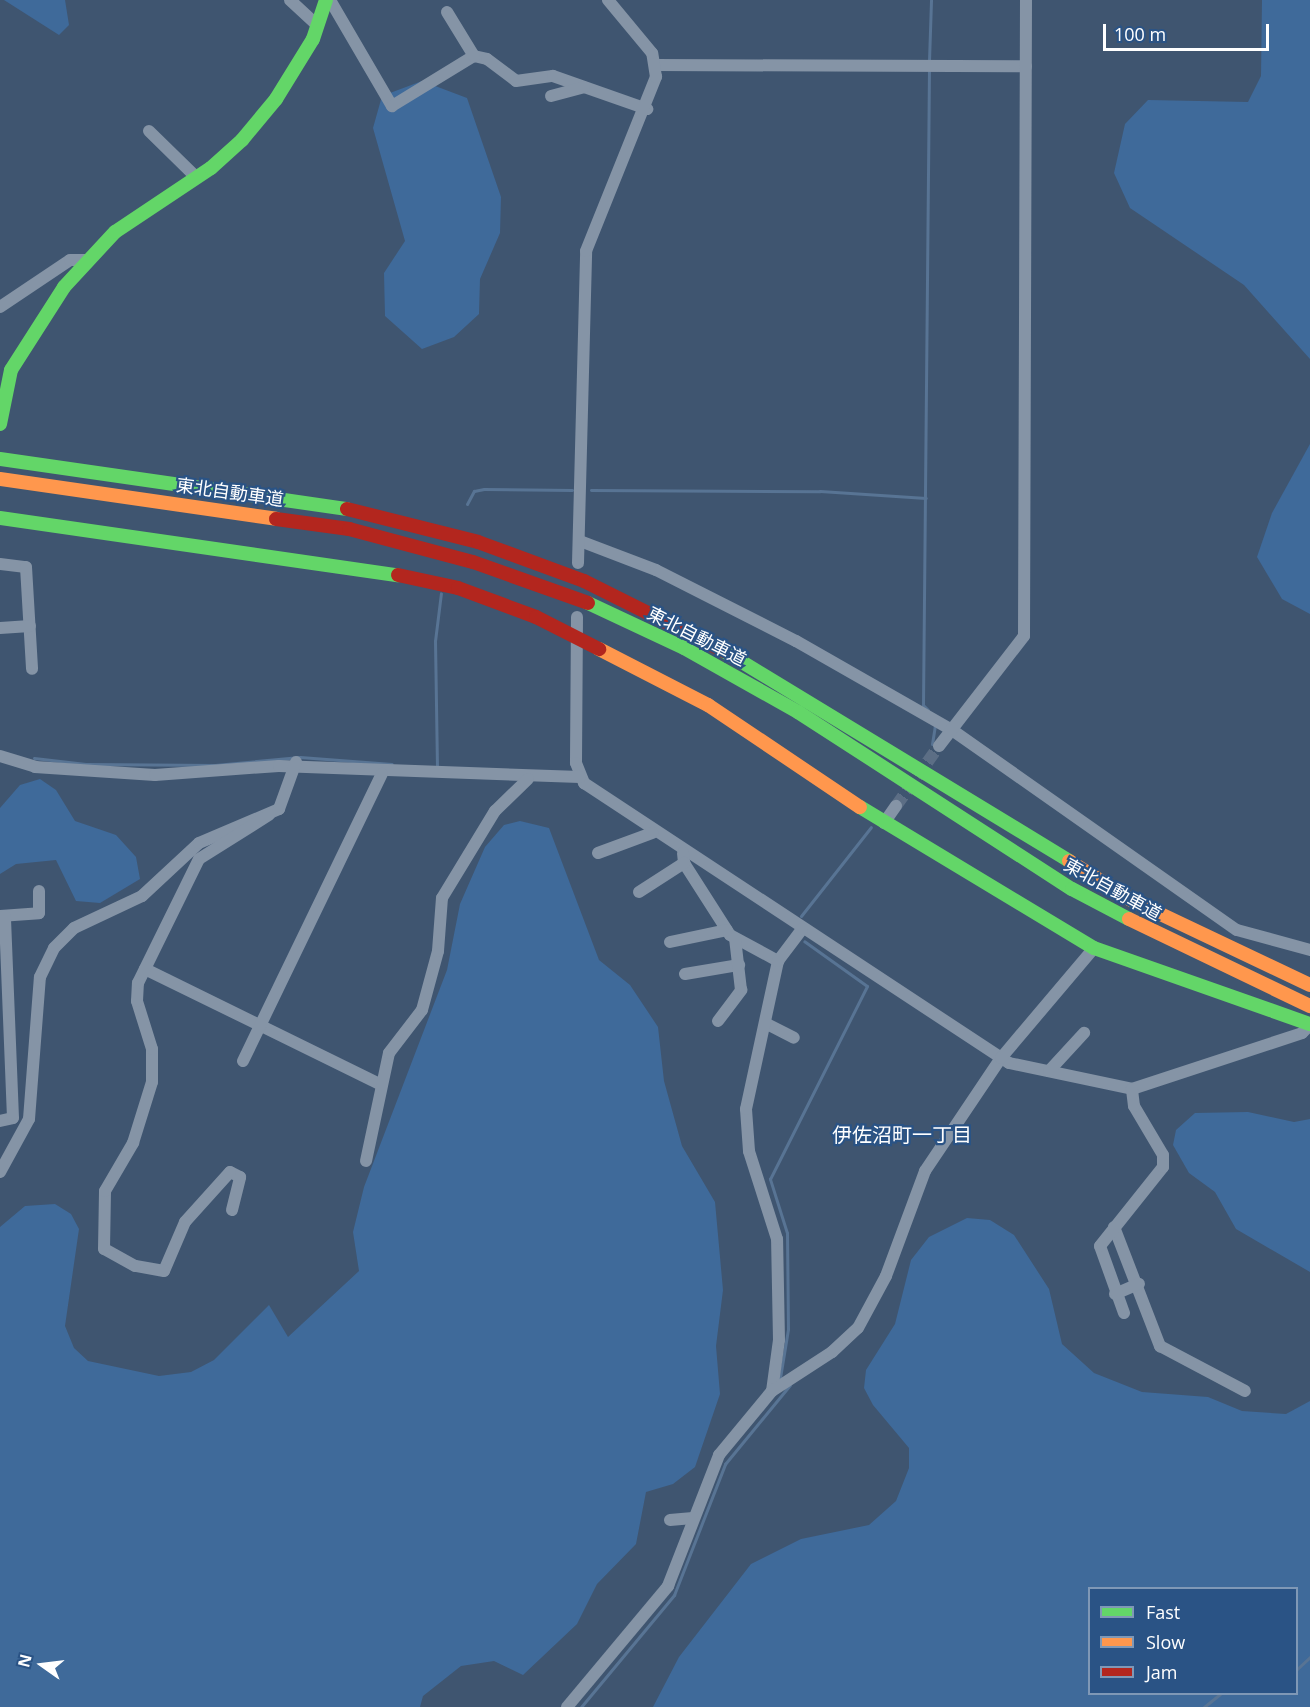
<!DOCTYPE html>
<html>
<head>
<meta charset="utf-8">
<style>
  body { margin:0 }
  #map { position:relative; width:1310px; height:1707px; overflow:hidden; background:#3f5570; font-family:"Open Sans","Noto Sans JP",sans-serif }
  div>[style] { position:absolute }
  .green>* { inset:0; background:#3f6a9a }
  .stream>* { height:3px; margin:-1.5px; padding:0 1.5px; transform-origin:1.5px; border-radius:1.5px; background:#587494 }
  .street-tunnel>* { height:12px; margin-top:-6px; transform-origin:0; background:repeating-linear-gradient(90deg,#5c6e85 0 12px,transparent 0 18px) }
  .street>* { height:12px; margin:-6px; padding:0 6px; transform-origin:6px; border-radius:6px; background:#8594a6 }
  .fast>* { height:14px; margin:-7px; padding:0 7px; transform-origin:7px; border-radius:7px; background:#63d668 }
  .slow>* { height:14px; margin:-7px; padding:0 7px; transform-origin:7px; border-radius:7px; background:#ff974d }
  .jam>* { height:14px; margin:-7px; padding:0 7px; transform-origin:7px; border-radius:7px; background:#b3261e }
  span { translate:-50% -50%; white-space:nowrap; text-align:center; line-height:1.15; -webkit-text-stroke:4.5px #2a5385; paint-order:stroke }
  .street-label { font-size:18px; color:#fff }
  .neighbourhood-label { font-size:20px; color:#fff }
  .legend { position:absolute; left:1088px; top:1587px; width:210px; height:108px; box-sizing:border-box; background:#2a5385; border:2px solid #7f98b6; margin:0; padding:8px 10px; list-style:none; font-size:18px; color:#fff }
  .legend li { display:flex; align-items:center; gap:12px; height:30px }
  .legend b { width:30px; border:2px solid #7f98b6 }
  .north { position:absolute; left:12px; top:1635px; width:60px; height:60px; -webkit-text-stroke:4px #2a5385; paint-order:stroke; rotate:284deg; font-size:16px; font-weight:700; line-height:24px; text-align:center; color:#fff }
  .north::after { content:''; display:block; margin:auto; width:21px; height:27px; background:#fff; clip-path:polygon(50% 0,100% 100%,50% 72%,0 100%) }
  .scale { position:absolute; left:1103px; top:24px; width:166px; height:27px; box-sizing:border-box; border:3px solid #fff; border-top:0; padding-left:8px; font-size:18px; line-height:21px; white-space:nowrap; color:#fff; -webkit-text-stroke:4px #2a5385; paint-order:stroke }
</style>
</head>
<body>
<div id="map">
  <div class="green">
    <div style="clip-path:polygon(4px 0,65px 0,69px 25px,59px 35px)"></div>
    <div style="clip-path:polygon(1262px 0,1310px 0,1310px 359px,1244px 285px,1130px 208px,1114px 173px,1125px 124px,1148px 100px,1248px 102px,1261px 76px)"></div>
    <div style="clip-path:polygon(422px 81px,467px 98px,501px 197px,500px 233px,480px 279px,479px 314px,454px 337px,422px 349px,385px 316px,384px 273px,405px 241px,373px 128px,382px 96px)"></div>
    <div style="clip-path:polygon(1310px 444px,1310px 614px,1282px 599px,1257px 557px,1272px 513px)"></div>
    <div style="clip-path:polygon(40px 779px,56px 790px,75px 821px,116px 835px,136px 857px,140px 879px,100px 903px,76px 901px,56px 860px,16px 864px,0 874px,0 808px,20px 785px)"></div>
    <div style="clip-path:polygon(520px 821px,549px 828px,599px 960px,630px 985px,658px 1027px,664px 1081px,682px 1146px,715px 1202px,723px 1290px,716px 1346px,720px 1394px,695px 1467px,673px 1484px,646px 1492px,636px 1544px,597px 1584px,577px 1624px,523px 1675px,494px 1661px,461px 1666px,423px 1696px,420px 1707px,0 1707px,0 1227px,25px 1206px,55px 1204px,71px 1214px,79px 1229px,65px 1326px,74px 1348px,88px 1361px,159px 1376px,191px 1372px,214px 1360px,269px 1305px,288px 1337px,359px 1271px,353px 1232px,364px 1187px,447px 970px,460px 904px,485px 847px,504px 825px)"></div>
    <div style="clip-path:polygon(1248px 1112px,1294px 1122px,1310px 1119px,1310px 1272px,1236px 1229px,1215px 1192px,1189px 1173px,1173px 1145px,1176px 1130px,1195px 1113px)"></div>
    <div style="clip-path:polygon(evenodd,967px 1218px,990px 1220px,1014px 1235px,1049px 1289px,1062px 1344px,1094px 1373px,1142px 1392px,1208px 1397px,1242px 1411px,1286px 1414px,1310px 1401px,1310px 1707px,653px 1707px,679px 1657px,751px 1564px,801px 1539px,869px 1525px,896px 1501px,909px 1468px,909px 1448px,873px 1405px,864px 1388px,866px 1370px,895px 1324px,911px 1260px,929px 1237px,967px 1218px,1090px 1588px,1296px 1588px,1296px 1694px,1090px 1694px,1090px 1588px)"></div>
  </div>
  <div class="stream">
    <div style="left:929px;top:61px;width:61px;rotate:-88.1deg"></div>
    <div style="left:591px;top:490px;width:229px;rotate:0.3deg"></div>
    <div style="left:820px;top:491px;width:106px;rotate:3.8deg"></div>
    <div style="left:467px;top:504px;width:15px;rotate:-62deg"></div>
    <div style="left:474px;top:491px;width:10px;rotate:-11deg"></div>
    <div style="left:484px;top:489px;width:88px;rotate:0.7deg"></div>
    <div style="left:928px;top:710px;width:7px;rotate:-135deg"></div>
    <div style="left:923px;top:705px;width:637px;rotate:-89.46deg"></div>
    <div style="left:932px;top:744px;width:19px;rotate:-81deg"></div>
    <div style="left:34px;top:758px;width:52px;rotate:6.6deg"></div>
    <div style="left:86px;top:764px;width:129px;rotate:0.4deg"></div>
    <div style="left:215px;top:765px;width:85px;rotate:-5.4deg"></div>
    <div style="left:300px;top:757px;width:92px;rotate:4.4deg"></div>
    <div style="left:437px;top:768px;width:127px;rotate:-90.9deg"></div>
    <div style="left:435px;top:641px;width:48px;rotate:-82.9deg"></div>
    <div style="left:801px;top:916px;width:113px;rotate:-51.8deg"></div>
    <div style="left:780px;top:1378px;width:50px;rotate:-80.7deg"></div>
    <div style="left:788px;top:1329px;width:96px;rotate:-90.6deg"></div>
    <div style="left:787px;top:1233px;width:57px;rotate:-107.5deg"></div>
    <div style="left:770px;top:1179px;width:216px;rotate:-63.3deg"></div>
    <div style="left:867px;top:986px;width:77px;rotate:-144.5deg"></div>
    <div style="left:1296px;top:1670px;width:19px;rotate:-43deg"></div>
    <div style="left:581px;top:1707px;width:146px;rotate:-50.3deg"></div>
    <div style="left:674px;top:1595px;width:141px;rotate:-68.7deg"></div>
    <div style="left:725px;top:1464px;width:102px;rotate:-50.6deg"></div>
    <div style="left:1204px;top:1707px;width:21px;rotate:-39deg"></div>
  </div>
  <div class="street-tunnel">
    <div style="left:896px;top:806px;width:74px;rotate:-54.4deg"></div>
  </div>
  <div class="street">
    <div style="left:290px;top:0;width:37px;rotate:43deg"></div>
    <div style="left:330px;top:0;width:123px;rotate:59.7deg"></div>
    <div style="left:392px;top:106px;width:96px;rotate:-31.4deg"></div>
    <div style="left:474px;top:56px;width:13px;rotate:13deg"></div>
    <div style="left:487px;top:59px;width:36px;rotate:37deg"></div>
    <div style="left:516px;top:81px;width:37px;rotate:-8deg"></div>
    <div style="left:553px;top:76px;width:100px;rotate:19.3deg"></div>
    <div style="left:447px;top:12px;width:52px;rotate:58.5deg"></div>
    <div style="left:656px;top:65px;width:370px;rotate:0.2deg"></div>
    <div style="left:551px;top:96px;width:34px;rotate:-15deg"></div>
    <div style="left:149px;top:131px;width:67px;rotate:44.4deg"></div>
    <div style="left:0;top:307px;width:84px;rotate:-33.9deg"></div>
    <div style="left:70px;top:260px;width:15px"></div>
    <div style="left:580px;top:541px;width:81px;rotate:20.9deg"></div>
    <div style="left:656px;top:570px;width:157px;rotate:26.9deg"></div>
    <div style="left:796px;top:641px;width:180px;rotate:29.7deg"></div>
    <div style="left:952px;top:730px;width:348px;rotate:35.1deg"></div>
    <div style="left:1237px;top:930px;width:76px;rotate:15.3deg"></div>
    <div style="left:578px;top:563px;width:312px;rotate:-88.5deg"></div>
    <div style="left:586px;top:251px;width:188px;rotate:-68.1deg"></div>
    <div style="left:656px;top:77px;width:24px;rotate:-99deg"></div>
    <div style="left:652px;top:53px;width:69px;rotate:-129.7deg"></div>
    <div style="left:0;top:564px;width:26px;rotate:7deg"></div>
    <div style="left:26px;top:567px;width:102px;rotate:86.6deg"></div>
    <div style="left:577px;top:617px;width:146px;rotate:90.4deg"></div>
    <div style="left:576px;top:763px;width:22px;rotate:68deg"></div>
    <div style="left:584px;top:783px;width:509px;rotate:33.38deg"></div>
    <div style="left:1009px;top:1063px;width:126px;rotate:11.9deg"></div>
    <div style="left:1132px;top:1089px;width:179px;rotate:-18.2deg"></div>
    <div style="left:1302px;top:1033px;width:11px;rotate:-45deg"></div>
    <div style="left:0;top:628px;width:30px;rotate:-4deg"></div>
    <div style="left:939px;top:746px;width:139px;rotate:-52.3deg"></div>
    <div style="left:1024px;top:636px;width:636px;rotate:-89.82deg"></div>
    <div style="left:0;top:756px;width:37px;rotate:17deg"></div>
    <div style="left:35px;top:767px;width:120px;rotate:3.8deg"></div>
    <div style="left:155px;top:775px;width:124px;rotate:-4.2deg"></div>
    <div style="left:279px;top:766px;width:301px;rotate:2.1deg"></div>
    <div style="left:884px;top:823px;width:21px;rotate:-55deg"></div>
    <div style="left:598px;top:853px;width:58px;rotate:-20.3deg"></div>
    <div style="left:683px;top:853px;width:10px;rotate:84deg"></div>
    <div style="left:684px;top:863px;width:85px;rotate:57.4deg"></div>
    <div style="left:730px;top:935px;width:55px;rotate:28.4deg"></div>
    <div style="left:639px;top:892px;width:54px;rotate:-32.8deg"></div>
    <div style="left:0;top:916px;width:39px;rotate:-4deg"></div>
    <div style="left:39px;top:913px;width:22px;rotate:-90deg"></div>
    <div style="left:670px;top:942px;width:58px;rotate:-11.9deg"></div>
    <div style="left:145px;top:969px;width:262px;rotate:26.1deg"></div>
    <div style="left:685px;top:974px;width:55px;rotate:-9.5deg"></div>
    <div style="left:718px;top:1021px;width:39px;rotate:-53deg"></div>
    <div style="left:741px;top:990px;width:52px;rotate:-96.6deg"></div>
    <div style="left:767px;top:1024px;width:30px;rotate:27deg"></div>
    <div style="left:243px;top:1061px;width:319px;rotate:-64.2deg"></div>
    <div style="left:1049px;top:1071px;width:52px;rotate:-47.4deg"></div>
    <div style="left:0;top:1121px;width:13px;rotate:-13deg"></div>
    <div style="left:13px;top:1118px;width:202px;rotate:-92.3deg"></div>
    <div style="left:366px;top:1161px;width:110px;rotate:-78deg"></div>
    <div style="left:389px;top:1053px;width:54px;rotate:-52.5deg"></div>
    <div style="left:422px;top:1010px;width:61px;rotate:-74.8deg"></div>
    <div style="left:438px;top:951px;width:53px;rotate:-85.7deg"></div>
    <div style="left:442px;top:898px;width:102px;rotate:-58.7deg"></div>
    <div style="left:495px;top:811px;width:46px;rotate:-44.1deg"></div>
    <div style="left:0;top:1172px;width:60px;rotate:-61.3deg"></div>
    <div style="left:29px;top:1119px;width:142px;rotate:-85.6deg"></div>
    <div style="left:40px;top:977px;width:32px;rotate:-64deg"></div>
    <div style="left:54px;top:948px;width:28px;rotate:-45deg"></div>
    <div style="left:74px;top:928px;width:75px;rotate:-25.2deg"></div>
    <div style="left:142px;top:896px;width:78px;rotate:-42.9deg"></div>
    <div style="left:199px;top:843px;width:87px;rotate:-23deg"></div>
    <div style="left:279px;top:809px;width:50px;rotate:-70.1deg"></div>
    <div style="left:232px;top:1210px;width:34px;rotate:-76deg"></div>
    <div style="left:240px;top:1177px;width:11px;rotate:-153deg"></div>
    <div style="left:230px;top:1172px;width:67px;rotate:132deg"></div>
    <div style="left:185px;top:1222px;width:53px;rotate:113.2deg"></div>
    <div style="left:164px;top:1271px;width:29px;rotate:-170deg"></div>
    <div style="left:135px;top:1266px;width:35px;rotate:-151deg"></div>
    <div style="left:104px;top:1249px;width:58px;rotate:-89deg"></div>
    <div style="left:105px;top:1191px;width:56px;rotate:-59.7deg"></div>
    <div style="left:133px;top:1143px;width:64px;rotate:-72.7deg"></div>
    <div style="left:152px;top:1082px;width:33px;rotate:-90deg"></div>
    <div style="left:152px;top:1049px;width:50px;rotate:-107.4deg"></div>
    <div style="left:137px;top:1001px;width:18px;rotate:-87deg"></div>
    <div style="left:138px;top:983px;width:138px;rotate:-63.8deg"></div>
    <div style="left:199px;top:859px;width:83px;rotate:-32.2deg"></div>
    <div style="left:1114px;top:1227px;width:128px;rotate:68.9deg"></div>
    <div style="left:1160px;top:1346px;width:96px;rotate:27.9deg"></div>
    <div style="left:1115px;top:1294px;width:26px;rotate:-23deg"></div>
    <div style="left:1124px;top:1313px;width:71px;rotate:-109.7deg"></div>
    <div style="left:1100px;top:1246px;width:101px;rotate:-51.4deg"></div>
    <div style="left:1163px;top:1167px;width:12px;rotate:-90deg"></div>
    <div style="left:1163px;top:1155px;width:57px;rotate:-120.6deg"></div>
    <div style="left:1134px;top:1106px;width:17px;rotate:-97deg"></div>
    <div style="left:772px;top:1391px;width:51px;rotate:-82.2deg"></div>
    <div style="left:779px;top:1340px;width:101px;rotate:-91.1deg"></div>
    <div style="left:777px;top:1239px;width:92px;rotate:-107.7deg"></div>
    <div style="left:749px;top:1151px;width:42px;rotate:-94.1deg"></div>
    <div style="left:746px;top:1109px;width:151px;rotate:-77.8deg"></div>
    <div style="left:778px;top:961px;width:40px;rotate:-53deg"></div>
    <div style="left:670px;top:1520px;width:23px;rotate:-5deg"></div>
    <div style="left:567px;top:1707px;width:158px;rotate:-50.1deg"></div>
    <div style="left:668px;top:1586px;width:141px;rotate:-68.7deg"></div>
    <div style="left:719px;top:1455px;width:83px;rotate:-50.4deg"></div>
    <div style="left:772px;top:1391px;width:72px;rotate:-33deg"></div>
    <div style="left:832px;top:1352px;width:35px;rotate:-43deg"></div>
    <div style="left:858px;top:1328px;width:59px;rotate:-61.7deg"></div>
    <div style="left:886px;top:1276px;width:112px;rotate:-69.6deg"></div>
    <div style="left:925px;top:1171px;width:136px;rotate:-56.1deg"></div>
    <div style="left:1001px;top:1058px;width:144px;rotate:-49.8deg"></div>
  </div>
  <div class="fast">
    <div style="left:0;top:424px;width:55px;rotate:-78.5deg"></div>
    <div style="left:11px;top:370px;width:98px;rotate:-57.4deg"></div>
    <div style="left:64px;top:287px;width:75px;rotate:-47.2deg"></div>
    <div style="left:115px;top:232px;width:115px;rotate:-33.7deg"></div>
    <div style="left:211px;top:168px;width:42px;rotate:-42.1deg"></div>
    <div style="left:242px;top:140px;width:53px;rotate:-50.3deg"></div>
    <div style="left:276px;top:99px;width:70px;rotate:-58.3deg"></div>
    <div style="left:313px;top:39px;width:41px;rotate:-71.6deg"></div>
    <div style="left:0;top:459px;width:351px;rotate:8.2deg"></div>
    <div style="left:0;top:518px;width:402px;rotate:8.2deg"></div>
    <div style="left:588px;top:603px;width:106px;rotate:25.1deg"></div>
    <div style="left:684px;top:648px;width:131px;rotate:29.3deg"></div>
    <div style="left:798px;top:712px;width:326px;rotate:32.9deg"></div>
    <div style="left:1072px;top:889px;width:64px;rotate:27.8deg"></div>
    <div style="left:724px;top:651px;width:404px;rotate:31.3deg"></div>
    <div style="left:860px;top:807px;width:273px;rotate:31.1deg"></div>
    <div style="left:1094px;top:948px;width:229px;rotate:19.4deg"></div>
  </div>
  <div class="slow">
    <div style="left:0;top:479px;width:279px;rotate:8.2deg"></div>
    <div style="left:599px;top:649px;width:123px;rotate:27.2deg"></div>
    <div style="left:708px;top:705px;width:183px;rotate:33.9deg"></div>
    <div style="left:1069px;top:861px;width:73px;rotate:32.2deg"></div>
    <div style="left:1131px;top:900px;width:198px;rotate:25.4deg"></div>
    <div style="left:1129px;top:919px;width:201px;rotate:25.7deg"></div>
  </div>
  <div class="jam">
    <div style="left:347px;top:509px;width:135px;rotate:14.1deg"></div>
    <div style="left:478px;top:542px;width:113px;rotate:20.2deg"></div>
    <div style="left:584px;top:581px;width:157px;rotate:26.6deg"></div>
    <div style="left:276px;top:519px;width:74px;rotate:7.8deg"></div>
    <div style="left:349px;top:529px;width:128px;rotate:14.9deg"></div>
    <div style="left:473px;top:562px;width:122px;rotate:19.6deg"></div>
    <div style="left:398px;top:575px;width:61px;rotate:12.2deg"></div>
    <div style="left:458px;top:588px;width:83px;rotate:20.4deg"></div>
    <div style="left:536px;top:617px;width:71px;rotate:26.9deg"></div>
  </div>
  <div class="street-label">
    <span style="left:230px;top:492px;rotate:8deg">東北自動車道</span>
    <span style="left:697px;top:636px;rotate:27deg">東北自動車道</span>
    <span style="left:1113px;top:889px;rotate:29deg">東北自動車道</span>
  </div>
  <div class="neighbourhood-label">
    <span style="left:902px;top:1134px">伊佐沼町一丁目</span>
  </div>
  <ul class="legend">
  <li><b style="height:8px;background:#63d668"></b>Fast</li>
  <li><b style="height:8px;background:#ff974d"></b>Slow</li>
  <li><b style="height:8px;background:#b3261e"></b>Jam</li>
  </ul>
  <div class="north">N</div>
  <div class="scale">100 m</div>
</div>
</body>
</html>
